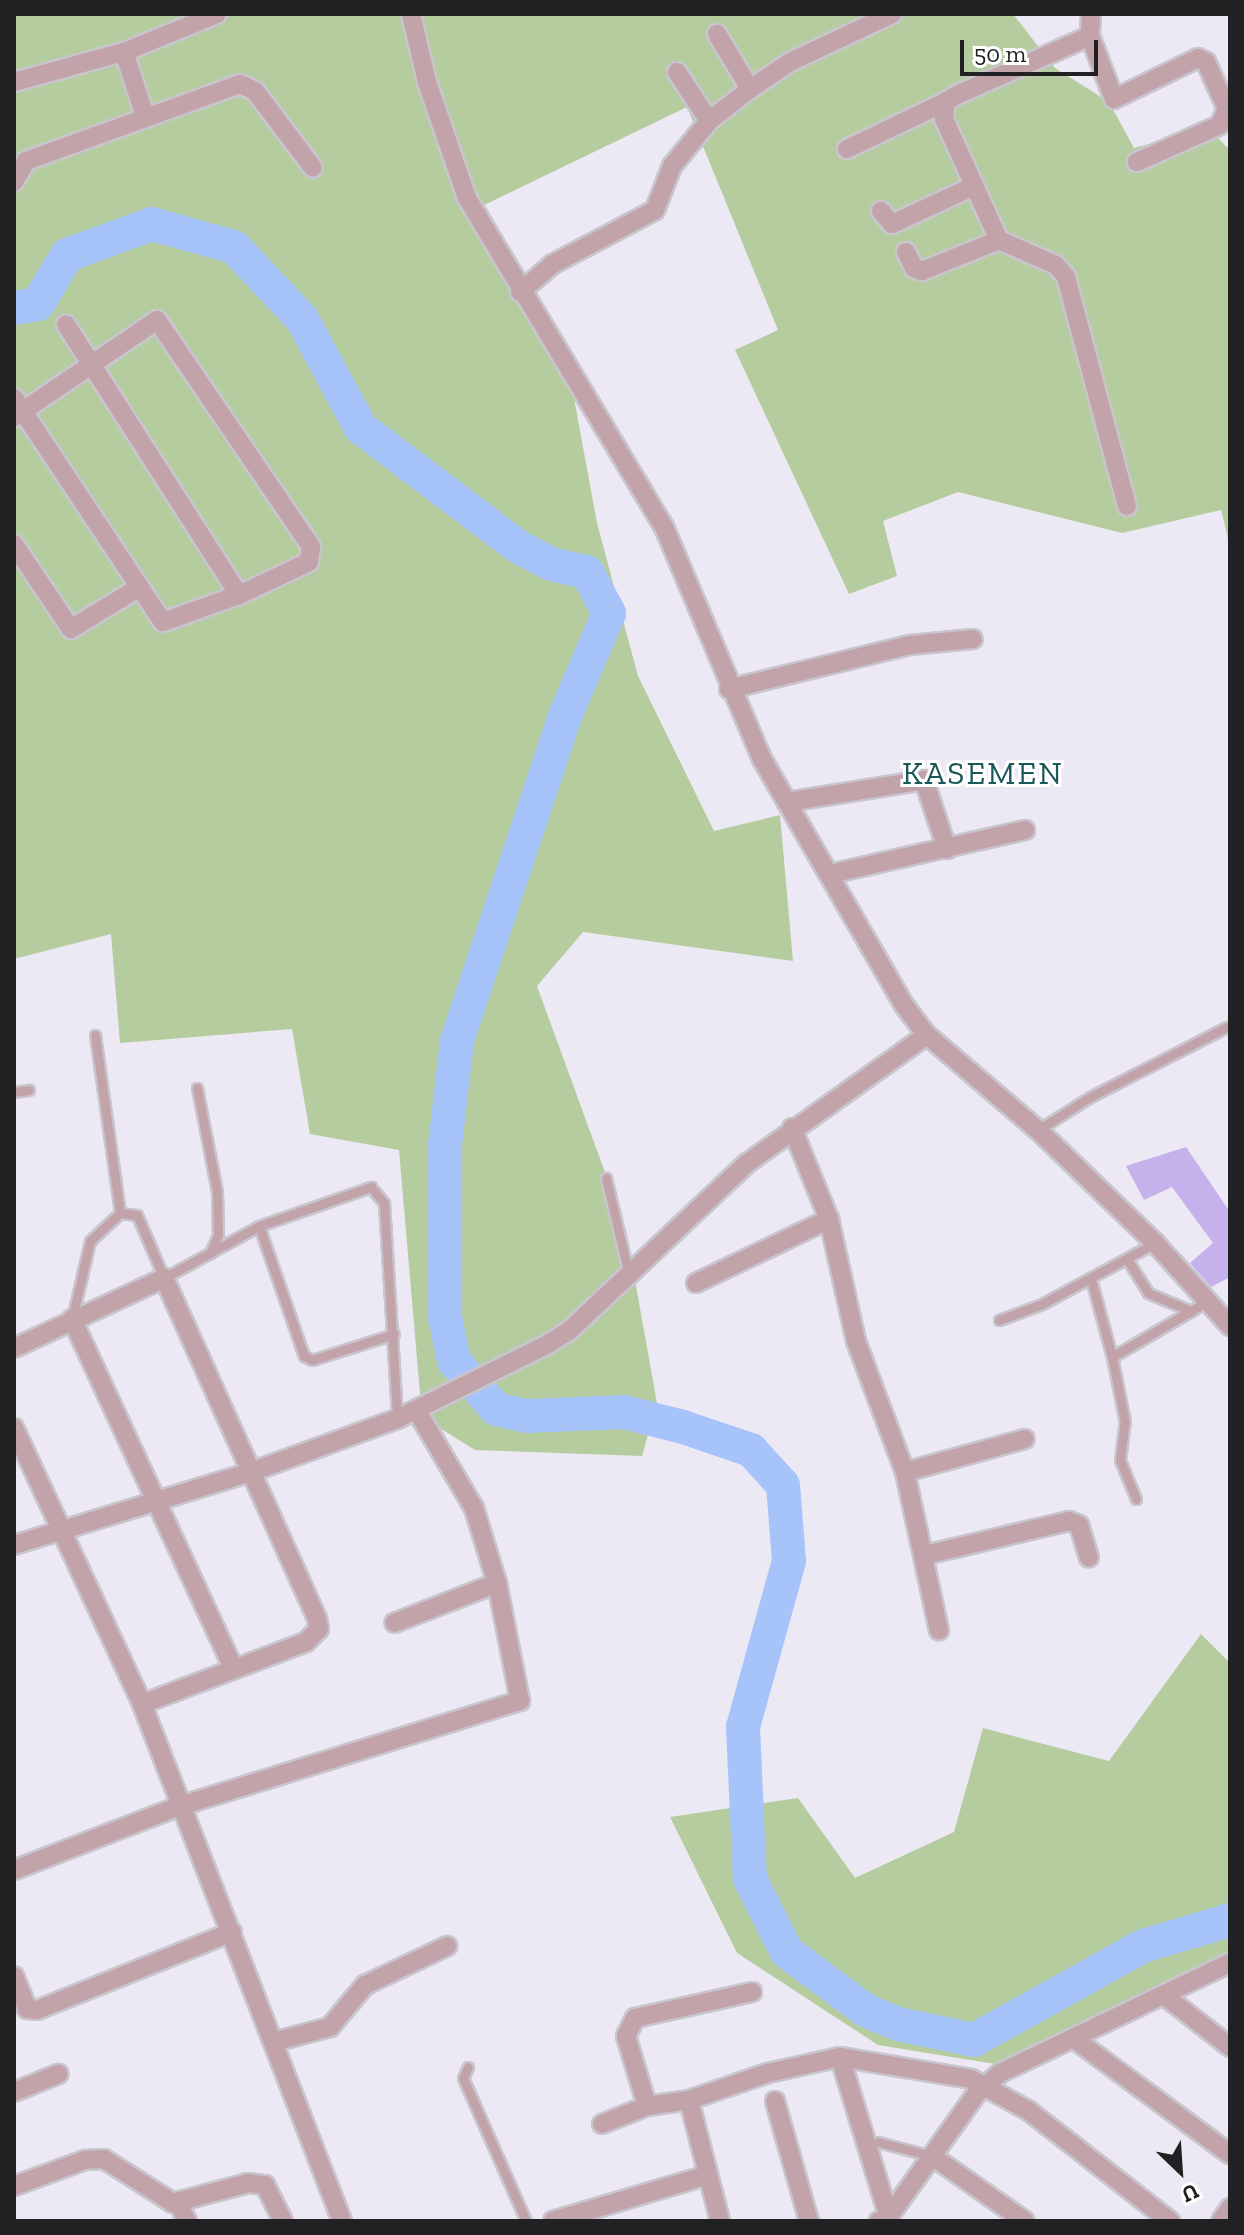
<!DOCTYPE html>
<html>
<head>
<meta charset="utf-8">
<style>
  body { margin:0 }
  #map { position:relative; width:1244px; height:2235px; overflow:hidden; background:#ede9f4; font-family:"Zilla Slab",serif }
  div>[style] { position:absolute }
  .green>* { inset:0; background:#b5cd9e }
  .river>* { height:34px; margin:-17px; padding:0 17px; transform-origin:17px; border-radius:17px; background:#a6c4fa }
  .building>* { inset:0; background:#c5b2ec }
  .roads { filter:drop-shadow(2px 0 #c8c5ce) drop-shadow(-2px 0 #c8c5ce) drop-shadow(0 2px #c8c5ce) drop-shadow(0 -2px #c8c5ce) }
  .service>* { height:9px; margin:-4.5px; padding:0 4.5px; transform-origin:4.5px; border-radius:4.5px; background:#c2a3aa }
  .minor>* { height:18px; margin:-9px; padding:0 9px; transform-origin:9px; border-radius:9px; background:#c2a3aa }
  span { translate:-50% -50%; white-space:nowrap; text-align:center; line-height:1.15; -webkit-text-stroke:6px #fff; paint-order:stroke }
  .quarter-label { font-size:32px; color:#1c5759; letter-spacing:2px }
  .frame { position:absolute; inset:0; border:16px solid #212023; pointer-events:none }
  .north { position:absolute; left:1140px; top:2131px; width:80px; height:80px; -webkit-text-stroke:6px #fff; paint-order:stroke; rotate:155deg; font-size:22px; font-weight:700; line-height:32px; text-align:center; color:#212023 }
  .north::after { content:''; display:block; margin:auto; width:28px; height:36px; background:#212023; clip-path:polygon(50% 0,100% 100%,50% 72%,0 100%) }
  .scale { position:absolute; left:960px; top:40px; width:138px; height:36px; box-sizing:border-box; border:4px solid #212023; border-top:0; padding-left:10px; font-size:24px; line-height:28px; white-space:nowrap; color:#212023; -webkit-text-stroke:6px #fff; paint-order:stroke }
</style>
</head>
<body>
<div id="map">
  <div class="green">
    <div style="clip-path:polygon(14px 14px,1013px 14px,1055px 68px,1109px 102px,1134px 148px,1208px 128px,1230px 150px,1230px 547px,1221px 510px,1122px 533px,958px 492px,883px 521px,897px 576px,849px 594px,735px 350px,778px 330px,687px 107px,472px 211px,574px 398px,597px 523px,638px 676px,714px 831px,780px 815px,793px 961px,583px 932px,537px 986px,626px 1230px,657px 1403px,642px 1456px,475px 1450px,422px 1417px,399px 1150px,310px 1134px,292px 1029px,120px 1043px,111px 934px,14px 959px)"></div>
    <div style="clip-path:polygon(1201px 1634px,1230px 1663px,1230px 1958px,995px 2064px,878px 2045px,737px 1953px,670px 1817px,798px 1798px,855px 1878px,954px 1832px,983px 1728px,1109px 1761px)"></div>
  </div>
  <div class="river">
    <div style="left:14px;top:308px;width:24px;rotate:-9deg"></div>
    <div style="left:38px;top:304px;width:57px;rotate:-59.4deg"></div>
    <div style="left:67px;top:255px;width:90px;rotate:-20deg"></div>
    <div style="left:152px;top:224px;width:85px;rotate:15.7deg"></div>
    <div style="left:234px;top:247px;width:99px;rotate:46.6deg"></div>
    <div style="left:302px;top:319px;width:124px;rotate:61.6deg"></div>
    <div style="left:361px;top:428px;width:196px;rotate:37.1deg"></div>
    <div style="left:517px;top:546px;width:38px;rotate:28deg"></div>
    <div style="left:551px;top:564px;width:37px;rotate:13deg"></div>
    <div style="left:587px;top:572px;width:47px;rotate:61.8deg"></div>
    <div style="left:609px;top:613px;width:112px;rotate:113.1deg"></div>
    <div style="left:565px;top:716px;width:342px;rotate:108.4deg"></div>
    <div style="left:457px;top:1041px;width:104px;rotate:96.6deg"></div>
    <div style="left:445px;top:1144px;width:173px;rotate:90deg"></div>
    <div style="left:445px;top:1317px;width:45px;rotate:78.4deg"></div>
    <div style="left:454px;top:1361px;width:64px;rotate:48.8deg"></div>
    <div style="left:496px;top:1409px;width:32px;rotate:13deg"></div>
    <div style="left:527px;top:1416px;width:97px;rotate:-2.4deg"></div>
    <div style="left:624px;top:1412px;width:61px;rotate:14.3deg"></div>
    <div style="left:683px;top:1427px;width:72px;rotate:18.7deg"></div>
    <div style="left:751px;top:1450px;width:47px;rotate:47.6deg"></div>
    <div style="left:783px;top:1485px;width:76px;rotate:85.5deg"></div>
    <div style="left:789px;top:1561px;width:172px;rotate:105.5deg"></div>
    <div style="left:743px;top:1727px;width:152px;rotate:87.4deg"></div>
    <div style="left:750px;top:1879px;width:82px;rotate:63.1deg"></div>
    <div style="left:787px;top:1952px;width:97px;rotate:36.6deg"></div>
    <div style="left:865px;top:2010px;width:36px;rotate:23deg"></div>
    <div style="left:898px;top:2024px;width:78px;rotate:11.9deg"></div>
    <div style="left:974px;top:2040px;width:193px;rotate:-29.1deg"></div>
    <div style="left:1143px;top:1946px;width:91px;rotate:-16.6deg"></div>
  </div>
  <div class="building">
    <div style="clip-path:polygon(1186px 1147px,1230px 1212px,1230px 1277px,1211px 1287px,1190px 1263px,1213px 1243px,1172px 1187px,1144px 1200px,1126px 1166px)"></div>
  </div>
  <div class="roads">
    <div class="service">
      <div style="left:95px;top:1035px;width:180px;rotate:82deg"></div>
      <div style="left:197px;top:1088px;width:106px;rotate:79.1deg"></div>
      <div style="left:217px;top:1192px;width:43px;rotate:88.7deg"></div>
      <div style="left:218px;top:1235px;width:20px;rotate:114deg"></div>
      <div style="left:14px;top:1092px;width:15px;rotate:-8deg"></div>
      <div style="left:1038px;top:1130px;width:62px;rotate:-32.4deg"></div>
      <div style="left:1090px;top:1097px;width:154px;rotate:-27.1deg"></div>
      <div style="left:606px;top:1178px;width:100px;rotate:76.7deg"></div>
      <div style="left:259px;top:1226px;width:138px;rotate:70.9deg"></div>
      <div style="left:304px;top:1356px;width:9px;rotate:27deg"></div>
      <div style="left:312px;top:1360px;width:86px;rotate:-17.6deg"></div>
      <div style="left:1127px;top:1259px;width:40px;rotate:58deg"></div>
      <div style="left:1148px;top:1293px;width:47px;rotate:22.7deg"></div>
      <div style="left:1091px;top:1279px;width:81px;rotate:74.9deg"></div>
      <div style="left:72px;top:1319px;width:80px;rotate:-77deg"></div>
      <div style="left:90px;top:1241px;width:41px;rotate:-43deg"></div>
      <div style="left:120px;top:1213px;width:17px;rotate:7deg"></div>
      <div style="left:137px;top:1215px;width:69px;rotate:66.8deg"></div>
      <div style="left:164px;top:1278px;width:108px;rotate:-28.7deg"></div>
      <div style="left:259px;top:1226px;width:119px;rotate:-19.2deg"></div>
      <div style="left:371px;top:1187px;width:21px;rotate:51deg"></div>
      <div style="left:384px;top:1203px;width:215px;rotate:86.5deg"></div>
      <div style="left:999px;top:1320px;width:46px;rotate:-20.4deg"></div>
      <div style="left:1042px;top:1304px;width:128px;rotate:-28.4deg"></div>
      <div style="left:1136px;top:1499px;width:42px;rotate:-112.3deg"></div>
      <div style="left:1120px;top:1460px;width:38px;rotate:-83deg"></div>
      <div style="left:1125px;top:1422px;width:66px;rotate:-101.3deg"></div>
      <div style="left:1112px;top:1357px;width:111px;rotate:-30.3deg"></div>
      <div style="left:468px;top:2067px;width:12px;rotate:114deg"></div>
      <div style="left:463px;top:2078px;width:156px;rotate:66.2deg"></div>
      <div style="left:878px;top:2142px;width:56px;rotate:14.5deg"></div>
    </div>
    <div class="minor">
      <div style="left:411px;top:14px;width:70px;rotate:76.8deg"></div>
      <div style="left:427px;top:82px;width:123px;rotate:71deg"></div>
      <div style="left:467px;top:198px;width:383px;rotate:59.1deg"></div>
      <div style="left:664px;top:527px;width:252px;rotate:67.1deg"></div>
      <div style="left:762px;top:759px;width:284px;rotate:60deg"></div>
      <div style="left:904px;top:1005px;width:38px;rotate:53deg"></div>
      <div style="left:927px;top:1035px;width:146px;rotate:40.6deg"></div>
      <div style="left:1038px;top:1130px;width:163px;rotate:44deg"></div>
      <div style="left:1155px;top:1243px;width:112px;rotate:47.9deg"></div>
      <div style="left:1091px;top:14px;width:22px;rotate:93deg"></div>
      <div style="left:1090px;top:36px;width:145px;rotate:156.1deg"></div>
      <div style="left:957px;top:95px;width:14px;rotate:150deg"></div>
      <div style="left:945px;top:102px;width:17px;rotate:93deg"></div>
      <div style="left:944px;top:119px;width:133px;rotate:65.6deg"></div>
      <div style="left:999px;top:240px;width:62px;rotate:23.7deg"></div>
      <div style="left:1056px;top:265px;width:16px;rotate:50deg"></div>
      <div style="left:1066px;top:277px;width:237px;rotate:75.1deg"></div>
      <div style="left:717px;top:34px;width:64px;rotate:59deg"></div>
      <div style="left:1090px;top:36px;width:67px;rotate:69.1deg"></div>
      <div style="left:1114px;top:99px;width:93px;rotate:-26deg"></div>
      <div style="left:1198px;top:58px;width:9px;rotate:27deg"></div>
      <div style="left:1206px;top:62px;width:51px;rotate:65.9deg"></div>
      <div style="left:1227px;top:109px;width:17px;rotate:114deg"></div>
      <div style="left:1220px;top:125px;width:91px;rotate:156deg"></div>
      <div style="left:124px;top:52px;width:67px;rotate:71.8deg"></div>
      <div style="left:677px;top:72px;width:59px;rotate:56.9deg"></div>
      <div style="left:14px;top:82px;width:114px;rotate:-15.3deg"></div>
      <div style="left:124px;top:52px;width:100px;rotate:-22.2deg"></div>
      <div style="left:847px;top:149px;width:109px;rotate:-25.6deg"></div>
      <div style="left:14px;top:182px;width:24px;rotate:-60deg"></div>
      <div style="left:26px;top:161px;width:227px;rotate:-19.8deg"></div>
      <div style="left:240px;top:84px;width:17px;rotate:25deg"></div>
      <div style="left:255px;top:91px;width:96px;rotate:53deg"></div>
      <div style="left:881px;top:211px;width:17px;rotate:50deg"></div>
      <div style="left:892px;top:224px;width:90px;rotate:-24.9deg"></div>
      <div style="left:906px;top:252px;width:18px;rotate:63deg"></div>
      <div style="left:914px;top:268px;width:9px;rotate:21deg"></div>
      <div style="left:922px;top:271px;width:83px;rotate:-21.9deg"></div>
      <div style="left:520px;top:292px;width:43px;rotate:-40.3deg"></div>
      <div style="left:553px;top:264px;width:115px;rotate:-27.9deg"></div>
      <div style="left:655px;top:210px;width:47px;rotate:-68.9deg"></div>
      <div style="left:672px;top:166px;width:58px;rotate:-50.6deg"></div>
      <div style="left:709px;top:121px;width:52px;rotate:-38deg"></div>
      <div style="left:750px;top:89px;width:48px;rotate:-34deg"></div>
      <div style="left:790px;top:62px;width:113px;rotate:-25.2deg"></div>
      <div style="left:14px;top:398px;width:269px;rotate:56.4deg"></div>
      <div style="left:163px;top:622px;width:81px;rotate:-19.6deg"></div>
      <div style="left:239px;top:595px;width:321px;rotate:-122.6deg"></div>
      <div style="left:14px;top:417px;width:173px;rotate:-34.1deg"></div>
      <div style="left:157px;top:320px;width:274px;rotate:55.8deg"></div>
      <div style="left:311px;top:547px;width:15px;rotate:98deg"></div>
      <div style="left:309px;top:562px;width:77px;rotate:154.8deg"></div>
      <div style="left:14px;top:544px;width:102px;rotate:56.2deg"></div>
      <div style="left:71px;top:629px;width:79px;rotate:-31.5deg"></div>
      <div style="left:729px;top:689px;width:186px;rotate:-13.7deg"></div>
      <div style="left:910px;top:645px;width:63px;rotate:-5.4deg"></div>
      <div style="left:787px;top:802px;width:139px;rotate:-9.1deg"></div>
      <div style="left:924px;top:780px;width:73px;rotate:71.6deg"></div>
      <div style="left:830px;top:874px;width:200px;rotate:-12.7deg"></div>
      <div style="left:792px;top:1128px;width:98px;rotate:67.9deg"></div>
      <div style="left:829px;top:1219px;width:125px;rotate:77.5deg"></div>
      <div style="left:856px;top:1341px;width:140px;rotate:69.5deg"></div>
      <div style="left:905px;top:1472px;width:162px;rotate:77.9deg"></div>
      <div style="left:696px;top:1283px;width:148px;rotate:-25.7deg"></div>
      <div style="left:72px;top:1319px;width:383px;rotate:65.2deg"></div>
      <div style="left:14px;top:1348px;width:166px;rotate:-25deg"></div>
      <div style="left:164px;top:1278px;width:374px;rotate:65.8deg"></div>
      <div style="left:317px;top:1619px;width:10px;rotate:79deg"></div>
      <div style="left:319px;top:1629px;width:18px;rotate:135deg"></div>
      <div style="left:306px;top:1642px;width:175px;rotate:159.3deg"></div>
      <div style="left:417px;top:1411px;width:113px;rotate:59.6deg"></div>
      <div style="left:474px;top:1508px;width:78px;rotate:73deg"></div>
      <div style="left:14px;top:1428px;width:304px;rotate:65.1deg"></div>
      <div style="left:142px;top:1704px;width:554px;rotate:68.85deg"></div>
      <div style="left:905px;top:1472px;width:124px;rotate:-15.4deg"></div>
      <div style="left:14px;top:1545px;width:251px;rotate:-17.1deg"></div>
      <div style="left:254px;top:1471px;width:152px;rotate:-20deg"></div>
      <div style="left:397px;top:1419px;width:169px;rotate:-26.4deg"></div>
      <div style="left:548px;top:1344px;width:26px;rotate:-32deg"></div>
      <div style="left:570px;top:1330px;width:242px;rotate:-43.3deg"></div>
      <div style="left:746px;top:1164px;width:222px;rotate:-35.5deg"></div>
      <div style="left:925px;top:1555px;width:148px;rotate:-13.3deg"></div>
      <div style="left:1069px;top:1521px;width:11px;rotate:22deg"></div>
      <div style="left:1079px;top:1525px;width:34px;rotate:73deg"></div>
      <div style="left:14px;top:1870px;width:178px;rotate:-21.1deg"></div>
      <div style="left:180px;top:1806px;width:356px;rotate:-17.2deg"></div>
      <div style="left:520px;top:1701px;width:120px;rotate:-101deg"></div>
      <div style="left:497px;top:1583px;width:110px;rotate:158.8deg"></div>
      <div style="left:14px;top:1976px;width:35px;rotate:68deg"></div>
      <div style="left:27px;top:2009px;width:10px;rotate:6deg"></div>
      <div style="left:37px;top:2010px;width:210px;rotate:-21.8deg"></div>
      <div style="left:1165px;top:1996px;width:83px;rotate:38.1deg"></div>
      <div style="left:1073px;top:2038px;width:195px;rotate:36.5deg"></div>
      <div style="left:277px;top:2041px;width:55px;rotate:-14.8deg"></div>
      <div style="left:330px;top:2027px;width:55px;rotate:-50.2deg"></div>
      <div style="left:365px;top:1985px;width:91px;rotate:-25.4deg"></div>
      <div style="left:840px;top:2057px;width:171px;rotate:73deg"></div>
      <div style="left:14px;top:2092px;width:48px;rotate:-22.2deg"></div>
      <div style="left:689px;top:2100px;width:125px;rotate:75.6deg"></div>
      <div style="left:775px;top:2101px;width:125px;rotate:74.2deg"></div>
      <div style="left:647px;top:2106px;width:73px;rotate:-106.7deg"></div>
      <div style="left:626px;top:2036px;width:20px;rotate:-63deg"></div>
      <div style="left:635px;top:2018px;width:120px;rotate:-12.5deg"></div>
      <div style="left:602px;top:2124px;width:48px;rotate:-21.8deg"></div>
      <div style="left:647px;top:2106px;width:42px;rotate:-8.1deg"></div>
      <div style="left:689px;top:2100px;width:83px;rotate:-18.9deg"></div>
      <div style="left:768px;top:2073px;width:74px;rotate:-12.5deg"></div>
      <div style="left:840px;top:2057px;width:133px;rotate:9.5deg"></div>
      <div style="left:971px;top:2079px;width:66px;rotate:28.9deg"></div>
      <div style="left:1029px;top:2111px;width:179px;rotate:38deg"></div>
      <div style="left:932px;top:2156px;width:113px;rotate:35deg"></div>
      <div style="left:14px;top:2186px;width:76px;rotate:-20.1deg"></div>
      <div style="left:85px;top:2160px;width:19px;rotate:-3deg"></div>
      <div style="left:104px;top:2159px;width:82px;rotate:32.5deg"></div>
      <div style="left:173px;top:2203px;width:78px;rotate:-14.9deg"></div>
      <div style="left:248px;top:2183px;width:17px;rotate:7deg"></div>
      <div style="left:265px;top:2185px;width:40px;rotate:63.4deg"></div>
      <div style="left:178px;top:2202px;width:21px;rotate:65deg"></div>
      <div style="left:553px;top:2221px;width:162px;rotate:-16.5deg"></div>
      <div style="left:879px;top:2221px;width:8px;rotate:-14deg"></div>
      <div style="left:887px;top:2219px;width:153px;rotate:-54.5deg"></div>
      <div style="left:976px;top:2094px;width:32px;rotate:-41deg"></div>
      <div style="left:1000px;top:2073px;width:255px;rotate:-25.6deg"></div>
      <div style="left:1221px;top:2221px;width:16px;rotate:-55deg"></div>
    </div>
  </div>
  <div class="quarter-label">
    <span style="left:983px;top:773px">KASEMEN</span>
  </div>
  <div class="frame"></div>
  <div class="north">U</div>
  <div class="scale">50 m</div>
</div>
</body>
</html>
